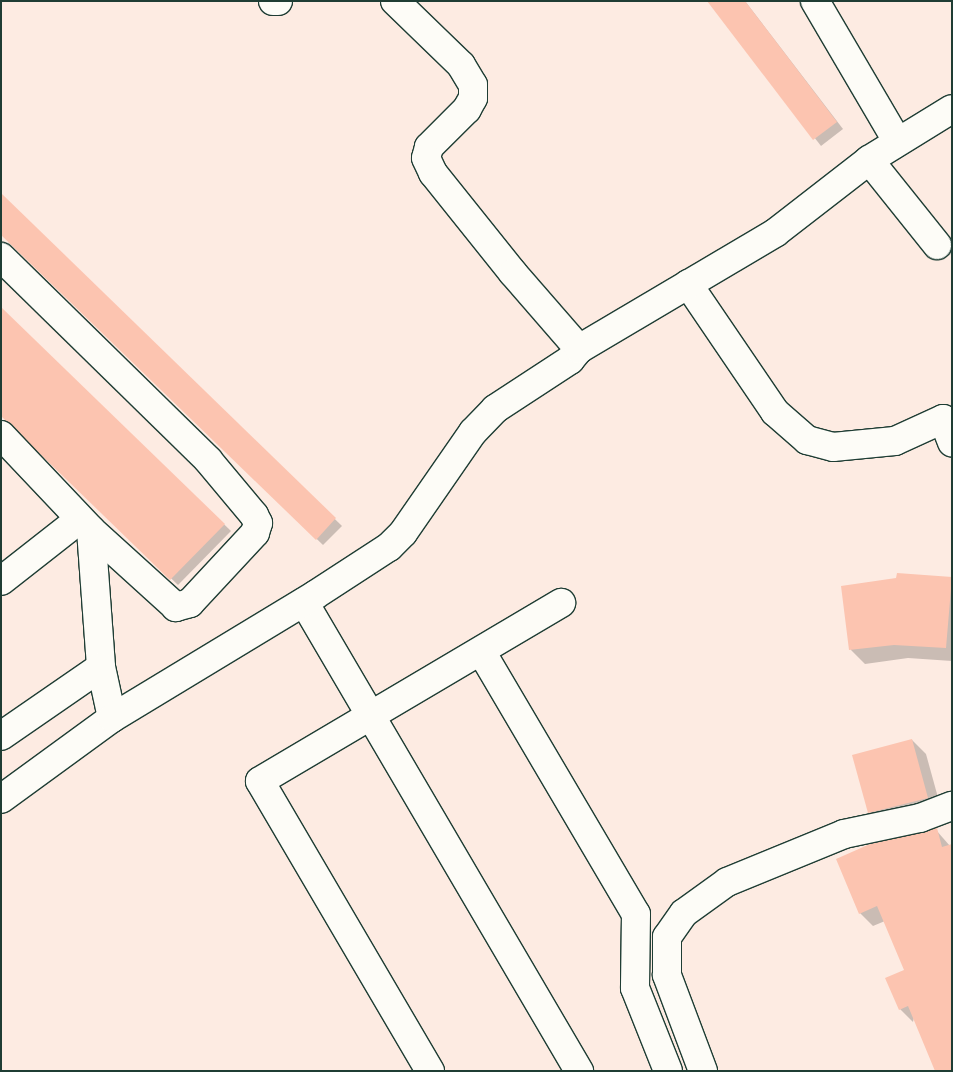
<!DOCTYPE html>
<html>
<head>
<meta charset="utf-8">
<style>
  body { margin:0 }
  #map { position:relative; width:953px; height:1072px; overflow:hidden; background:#fdebe2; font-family:Delius,sans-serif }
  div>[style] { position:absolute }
  .shadow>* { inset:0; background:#0003 }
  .building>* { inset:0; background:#fcc4b0 }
  .roads { filter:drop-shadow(1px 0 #1f3d34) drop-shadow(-1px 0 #1f3d34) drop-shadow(0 1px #1f3d34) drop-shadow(0 -1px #1f3d34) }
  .street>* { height:28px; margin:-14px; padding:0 14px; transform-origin:14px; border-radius:14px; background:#fdfcf7 }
  .secondary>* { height:28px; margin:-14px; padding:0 14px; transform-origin:14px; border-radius:14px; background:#fdfcf7 }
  span { translate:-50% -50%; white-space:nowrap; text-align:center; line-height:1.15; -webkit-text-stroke:4px #fdfcf7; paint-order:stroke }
  .frame { position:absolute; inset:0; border:2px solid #1f3d34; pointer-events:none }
</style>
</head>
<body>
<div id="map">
  <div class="shadow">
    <div style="clip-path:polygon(708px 1px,745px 1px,843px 129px,821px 146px)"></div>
    <div style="clip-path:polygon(1px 195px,342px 526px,323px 545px,1px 233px)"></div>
    <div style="clip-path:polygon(1px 309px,231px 531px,178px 585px,1px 414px)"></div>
    <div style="clip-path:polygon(952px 579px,952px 661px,908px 658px,865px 664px,851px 650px,842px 587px)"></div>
    <div style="clip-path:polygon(912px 740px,926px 754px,942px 812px,883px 826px,869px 812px)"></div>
    <div style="clip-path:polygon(936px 830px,950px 846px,913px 1022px,900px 1009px,906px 971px,885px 921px,873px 926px,860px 913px)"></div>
  </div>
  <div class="building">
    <div style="clip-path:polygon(707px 1px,745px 1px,837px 122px,813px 140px)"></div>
    <div style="clip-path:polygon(1px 193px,336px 518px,316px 540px,1px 235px)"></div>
    <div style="clip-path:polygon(1px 307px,225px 524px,170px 580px,1px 416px)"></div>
    <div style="clip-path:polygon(897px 573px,952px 577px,946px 648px,894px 645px,849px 650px,841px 586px,896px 578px)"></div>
    <div style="clip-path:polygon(912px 739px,928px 798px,868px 813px,852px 755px)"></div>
    <div style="clip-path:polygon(937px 828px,942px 847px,952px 844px,952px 1071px,935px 1071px,908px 1006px,899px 1010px,885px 978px,904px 970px,877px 906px,859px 914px,836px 859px,870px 844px)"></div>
  </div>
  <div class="roads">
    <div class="street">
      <div style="left:273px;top:1px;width:5px"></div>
      <div style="left:395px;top:1px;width:92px;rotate:44.1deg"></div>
      <div style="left:461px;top:65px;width:23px;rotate:59deg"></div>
      <div style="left:473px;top:85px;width:13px;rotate:90deg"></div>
      <div style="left:473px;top:98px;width:13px;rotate:119deg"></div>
      <div style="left:467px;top:109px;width:54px;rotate:135deg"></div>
      <div style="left:429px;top:147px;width:11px;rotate:105deg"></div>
      <div style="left:426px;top:158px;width:17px;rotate:65deg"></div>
      <div style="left:433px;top:173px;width:128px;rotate:51.3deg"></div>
      <div style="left:513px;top:273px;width:101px;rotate:49deg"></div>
      <div style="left:815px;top:1px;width:162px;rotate:59.6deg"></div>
      <div style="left:869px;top:160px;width:109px;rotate:51.3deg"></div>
      <div style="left:1px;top:257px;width:290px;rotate:44.4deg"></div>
      <div style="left:208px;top:460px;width:72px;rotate:50.1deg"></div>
      <div style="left:254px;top:515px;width:9px;rotate:63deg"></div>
      <div style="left:258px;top:523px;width:10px;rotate:107deg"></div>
      <div style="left:255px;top:533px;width:96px;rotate:132.9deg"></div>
      <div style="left:190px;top:603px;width:15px;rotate:164deg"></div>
      <div style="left:176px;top:607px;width:115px;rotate:-137.8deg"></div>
      <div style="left:91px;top:530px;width:131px;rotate:-133.5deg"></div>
      <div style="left:688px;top:284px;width:155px;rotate:55.8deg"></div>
      <div style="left:775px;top:412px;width:43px;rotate:41.2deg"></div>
      <div style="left:807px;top:440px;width:27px;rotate:15deg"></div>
      <div style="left:833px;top:447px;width:62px;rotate:-5.5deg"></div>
      <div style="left:895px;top:441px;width:53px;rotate:-24.6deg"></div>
      <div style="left:943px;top:419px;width:25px;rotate:69deg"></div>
      <div style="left:91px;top:530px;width:137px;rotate:85.8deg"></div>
      <div style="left:101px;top:667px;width:52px;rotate:77.8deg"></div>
      <div style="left:1px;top:581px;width:100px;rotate:-38.1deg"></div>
      <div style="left:304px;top:602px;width:544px;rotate:59.61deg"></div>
      <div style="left:481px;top:651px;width:305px;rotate:59.5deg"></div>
      <div style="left:636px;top:914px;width:74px;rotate:90.8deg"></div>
      <div style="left:635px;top:988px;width:89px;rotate:68.3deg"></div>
      <div style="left:1px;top:736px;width:121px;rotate:-34.6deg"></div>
      <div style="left:430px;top:1071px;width:336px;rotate:-120.4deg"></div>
      <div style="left:260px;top:781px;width:350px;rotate:-30.6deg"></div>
      <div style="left:703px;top:1071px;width:103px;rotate:-110.6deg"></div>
      <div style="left:667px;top:975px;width:38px;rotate:-90deg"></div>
      <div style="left:667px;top:937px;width:29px;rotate:-55deg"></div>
      <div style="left:684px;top:913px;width:53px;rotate:-35.8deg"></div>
      <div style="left:727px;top:882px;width:126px;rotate:-22.3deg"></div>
      <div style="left:844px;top:834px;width:78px;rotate:-11.9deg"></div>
      <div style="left:920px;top:818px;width:34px;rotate:-21deg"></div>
    </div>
    <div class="secondary">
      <div style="left:1px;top:799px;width:137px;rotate:-36.1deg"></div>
      <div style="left:112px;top:718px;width:237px;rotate:-31.2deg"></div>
      <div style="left:315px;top:595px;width:88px;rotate:-33deg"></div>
      <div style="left:389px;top:547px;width:20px;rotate:-45deg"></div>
      <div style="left:403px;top:533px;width:123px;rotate:-55.3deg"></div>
      <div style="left:473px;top:432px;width:32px;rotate:-46deg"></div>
      <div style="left:495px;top:409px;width:90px;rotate:-33.2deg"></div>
      <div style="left:570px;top:360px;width:14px;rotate:-51deg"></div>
      <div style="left:579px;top:349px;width:228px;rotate:-30.6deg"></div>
      <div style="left:775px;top:233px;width:119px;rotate:-37.8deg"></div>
      <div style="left:869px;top:160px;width:97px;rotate:-31.6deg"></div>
    </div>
  </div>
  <div class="frame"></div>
</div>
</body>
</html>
